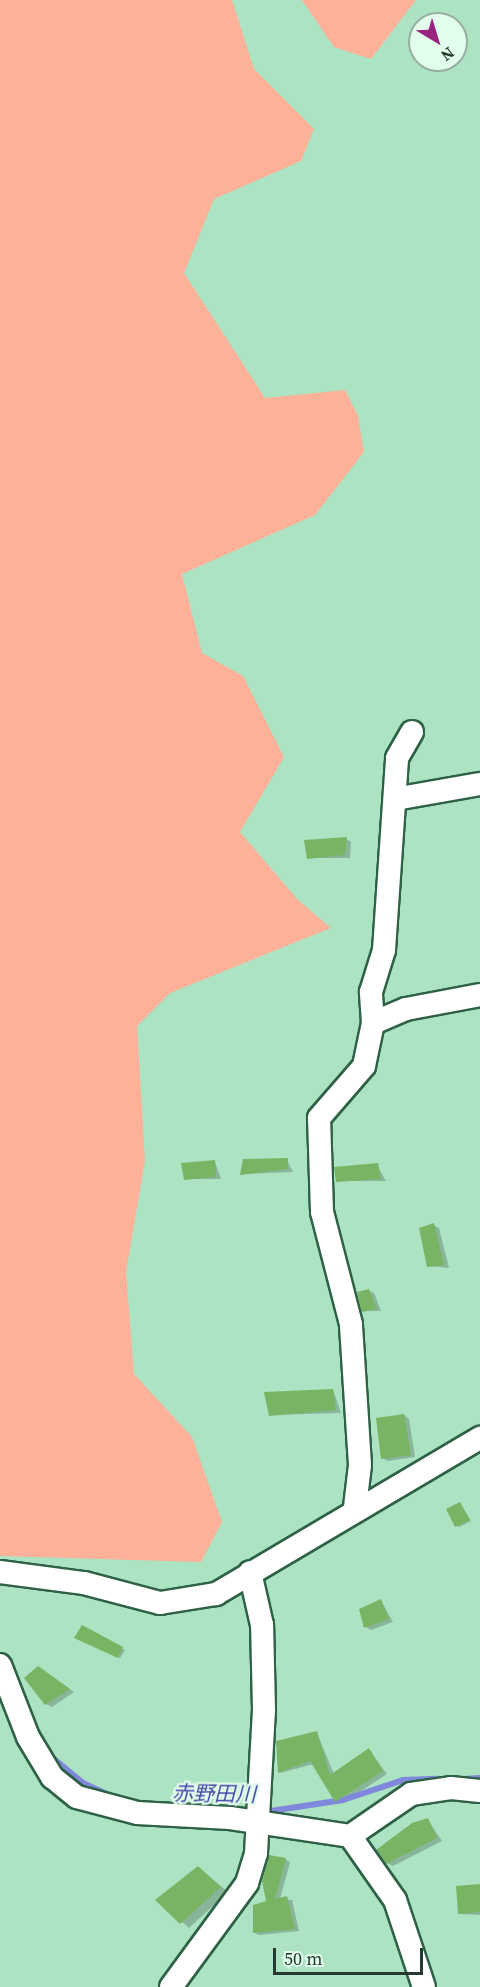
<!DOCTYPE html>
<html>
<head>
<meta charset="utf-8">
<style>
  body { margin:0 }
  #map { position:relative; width:480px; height:1987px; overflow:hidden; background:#ace3c2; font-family:"Source Serif 4","Noto Sans JP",serif }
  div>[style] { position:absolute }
  .green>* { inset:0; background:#fdb199 }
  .shadow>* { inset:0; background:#0003 }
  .stream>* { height:6px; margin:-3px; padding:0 3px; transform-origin:3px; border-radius:3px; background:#8088dc }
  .building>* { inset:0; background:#79b465 }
  .roads { filter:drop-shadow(2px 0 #2e6146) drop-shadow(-2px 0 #2e6146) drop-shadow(0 2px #2e6146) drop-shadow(0 -2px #2e6146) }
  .minor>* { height:22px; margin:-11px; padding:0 11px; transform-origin:11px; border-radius:11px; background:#fff }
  span { translate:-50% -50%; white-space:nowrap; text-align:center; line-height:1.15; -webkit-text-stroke:4.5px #e2fdec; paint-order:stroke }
  .water-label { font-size:21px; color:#4747aa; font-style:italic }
  .north { position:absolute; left:408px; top:12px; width:60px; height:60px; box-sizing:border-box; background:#e2fdec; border:2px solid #97afa0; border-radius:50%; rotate:142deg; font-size:16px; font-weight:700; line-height:24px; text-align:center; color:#263b2f }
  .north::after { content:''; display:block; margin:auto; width:21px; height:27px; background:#992480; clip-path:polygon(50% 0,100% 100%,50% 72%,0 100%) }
  .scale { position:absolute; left:273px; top:1948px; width:150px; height:27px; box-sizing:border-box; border:3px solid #263b2f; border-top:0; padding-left:8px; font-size:18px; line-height:21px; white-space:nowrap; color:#263b2f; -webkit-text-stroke:4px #e2fdec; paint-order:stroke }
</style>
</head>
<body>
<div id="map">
  <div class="green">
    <div style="clip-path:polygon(0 0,232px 0,254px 69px,314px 129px,301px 161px,214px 199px,184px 273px,265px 398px,345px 390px,358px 416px,364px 452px,315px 515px,182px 574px,202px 653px,243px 676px,284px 757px,240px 832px,298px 900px,331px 928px,170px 993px,137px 1026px,145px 1161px,126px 1272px,134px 1374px,192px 1437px,222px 1522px,201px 1562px,0 1556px)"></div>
    <div style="clip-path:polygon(302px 0,416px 0,371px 59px,334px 47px)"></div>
  </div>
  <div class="shadow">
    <div style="clip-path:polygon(346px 839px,351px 842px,350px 858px,309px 858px)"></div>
    <div style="clip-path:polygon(287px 1160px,293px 1172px,242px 1174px)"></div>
    <div style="clip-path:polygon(215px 1162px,221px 1179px,185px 1179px)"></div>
    <div style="clip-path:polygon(377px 1165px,386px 1181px,338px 1181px)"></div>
    <div style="clip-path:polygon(433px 1225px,439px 1228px,449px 1268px,428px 1266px)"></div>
    <div style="clip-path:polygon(369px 1291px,374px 1293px,381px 1311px,363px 1311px)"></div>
    <div style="clip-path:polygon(333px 1390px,341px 1413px,270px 1415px)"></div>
    <div style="clip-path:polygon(404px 1415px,409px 1419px,415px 1457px,388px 1461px,382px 1458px)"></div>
    <div style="clip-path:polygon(461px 1505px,471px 1521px,459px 1527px,457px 1526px)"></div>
    <div style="clip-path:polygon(381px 1601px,393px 1622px,371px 1630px,366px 1627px)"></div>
    <div style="clip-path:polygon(83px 1627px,125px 1650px,120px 1658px,76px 1638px)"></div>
    <div style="clip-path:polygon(44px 1671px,74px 1692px,52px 1707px,46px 1704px)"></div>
    <div style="clip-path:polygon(317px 1733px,334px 1774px,369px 1750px,387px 1774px,341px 1804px,314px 1764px,280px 1773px,277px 1742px)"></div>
    <div style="clip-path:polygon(428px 1820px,442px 1841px,393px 1866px,387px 1863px)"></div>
    <div style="clip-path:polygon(285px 1859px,290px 1862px,280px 1899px,292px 1900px,299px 1931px,259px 1935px,255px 1933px)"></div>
    <div style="clip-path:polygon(198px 1867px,228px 1892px,189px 1928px,157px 1900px)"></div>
    <div style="clip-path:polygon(480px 1885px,480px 1915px,460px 1914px)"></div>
  </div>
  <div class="stream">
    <div style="left:48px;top:1754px;width:45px;rotate:39.6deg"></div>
    <div style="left:83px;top:1783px;width:29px;rotate:25deg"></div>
    <div style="left:464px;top:1779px;width:16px;rotate:-4deg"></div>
    <div style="left:264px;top:1812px;width:80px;rotate:-8.6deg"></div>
    <div style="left:343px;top:1800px;width:63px;rotate:-18.4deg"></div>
    <div style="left:403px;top:1780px;width:35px;rotate:-2deg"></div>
  </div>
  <div class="building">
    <div style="clip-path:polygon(347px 837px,345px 855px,307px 859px,304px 840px)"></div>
    <div style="clip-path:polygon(288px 1158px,288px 1169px,240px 1175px,243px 1159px)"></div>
    <div style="clip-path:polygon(215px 1160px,216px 1177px,184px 1180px,181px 1163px)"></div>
    <div style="clip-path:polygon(378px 1163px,381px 1179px,336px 1182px,334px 1167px)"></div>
    <div style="clip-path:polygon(434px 1223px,444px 1265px,427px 1267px,419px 1228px)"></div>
    <div style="clip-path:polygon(369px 1289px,377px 1309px,362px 1312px,357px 1292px)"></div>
    <div style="clip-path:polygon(333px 1389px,336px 1410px,269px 1416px,264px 1392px)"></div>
    <div style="clip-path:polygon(404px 1414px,411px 1455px,381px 1459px,376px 1418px)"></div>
    <div style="clip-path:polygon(460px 1502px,470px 1520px,455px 1527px,446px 1509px)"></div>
    <div style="clip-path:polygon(381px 1599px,389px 1619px,364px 1628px,359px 1609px)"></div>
    <div style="clip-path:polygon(82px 1625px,123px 1647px,118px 1658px,74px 1638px)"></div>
    <div style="clip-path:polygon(38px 1666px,70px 1689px,45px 1705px,24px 1678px)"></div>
    <div style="clip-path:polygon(317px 1731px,330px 1775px,369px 1748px,383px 1771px,335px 1802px,310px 1761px,278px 1773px,276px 1741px)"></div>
    <div style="clip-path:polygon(428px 1818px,437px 1838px,386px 1864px,376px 1850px,412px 1823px)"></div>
    <div style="clip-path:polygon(269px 1855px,286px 1858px,275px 1899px,287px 1896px,295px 1929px,253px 1933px,253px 1905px,266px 1901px,262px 1881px)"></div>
    <div style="clip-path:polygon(198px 1866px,221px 1887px,180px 1924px,155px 1900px)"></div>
    <div style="clip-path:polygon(480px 1884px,480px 1912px,458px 1914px,456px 1886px)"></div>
  </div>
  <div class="roads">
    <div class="minor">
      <div style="left:395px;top:799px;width:86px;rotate:-10deg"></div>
      <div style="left:373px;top:1023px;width:36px;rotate:-23deg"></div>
      <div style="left:406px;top:1009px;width:75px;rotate:-10.7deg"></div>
      <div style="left:355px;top:1507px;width:42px;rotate:-83.2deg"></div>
      <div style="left:360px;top:1465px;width:141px;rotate:-93.7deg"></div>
      <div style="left:351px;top:1324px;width:116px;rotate:-104.5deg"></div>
      <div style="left:322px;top:1212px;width:94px;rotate:-91.8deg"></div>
      <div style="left:319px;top:1118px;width:69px;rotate:-49.1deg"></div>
      <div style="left:364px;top:1066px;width:44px;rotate:-78.2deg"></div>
      <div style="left:373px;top:1023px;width:31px;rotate:-94deg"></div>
      <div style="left:371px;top:992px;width:44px;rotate:-72.8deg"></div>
      <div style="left:384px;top:950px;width:192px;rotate:-86.1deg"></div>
      <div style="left:397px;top:758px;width:30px;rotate:-60deg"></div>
      <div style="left:0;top:1572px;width:85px;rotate:7.5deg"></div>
      <div style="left:84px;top:1583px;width:79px;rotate:14.7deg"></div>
      <div style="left:160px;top:1603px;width:57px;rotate:-9.1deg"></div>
      <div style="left:216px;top:1594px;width:307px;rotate:-30.6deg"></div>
      <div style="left:0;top:1665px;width:77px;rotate:68.7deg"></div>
      <div style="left:28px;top:1737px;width:47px;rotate:59deg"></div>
      <div style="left:52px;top:1777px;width:32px;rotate:39deg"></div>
      <div style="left:77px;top:1797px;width:62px;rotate:14.9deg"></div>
      <div style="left:137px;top:1813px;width:93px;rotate:3.1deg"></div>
      <div style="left:230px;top:1818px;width:121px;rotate:8.5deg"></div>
      <div style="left:350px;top:1836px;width:78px;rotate:54.9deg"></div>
      <div style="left:395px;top:1900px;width:92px;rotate:71.6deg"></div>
      <div style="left:350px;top:1836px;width:74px;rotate:-34.5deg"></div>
      <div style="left:411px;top:1794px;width:40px;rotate:-8.5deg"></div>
      <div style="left:451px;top:1788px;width:29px;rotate:6deg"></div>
      <div style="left:171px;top:1987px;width:129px;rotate:-53.8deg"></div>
      <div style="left:247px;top:1883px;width:31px;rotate:-73deg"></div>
      <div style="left:256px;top:1853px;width:143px;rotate:-86.8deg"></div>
      <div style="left:264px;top:1710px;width:85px;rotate:-91.3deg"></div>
      <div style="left:262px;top:1625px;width:54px;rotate:-102.8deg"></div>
    </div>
  </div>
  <div class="water-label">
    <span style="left:214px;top:1794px;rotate:1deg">赤野田川</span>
  </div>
  <div class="north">N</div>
  <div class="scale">50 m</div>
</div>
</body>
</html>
